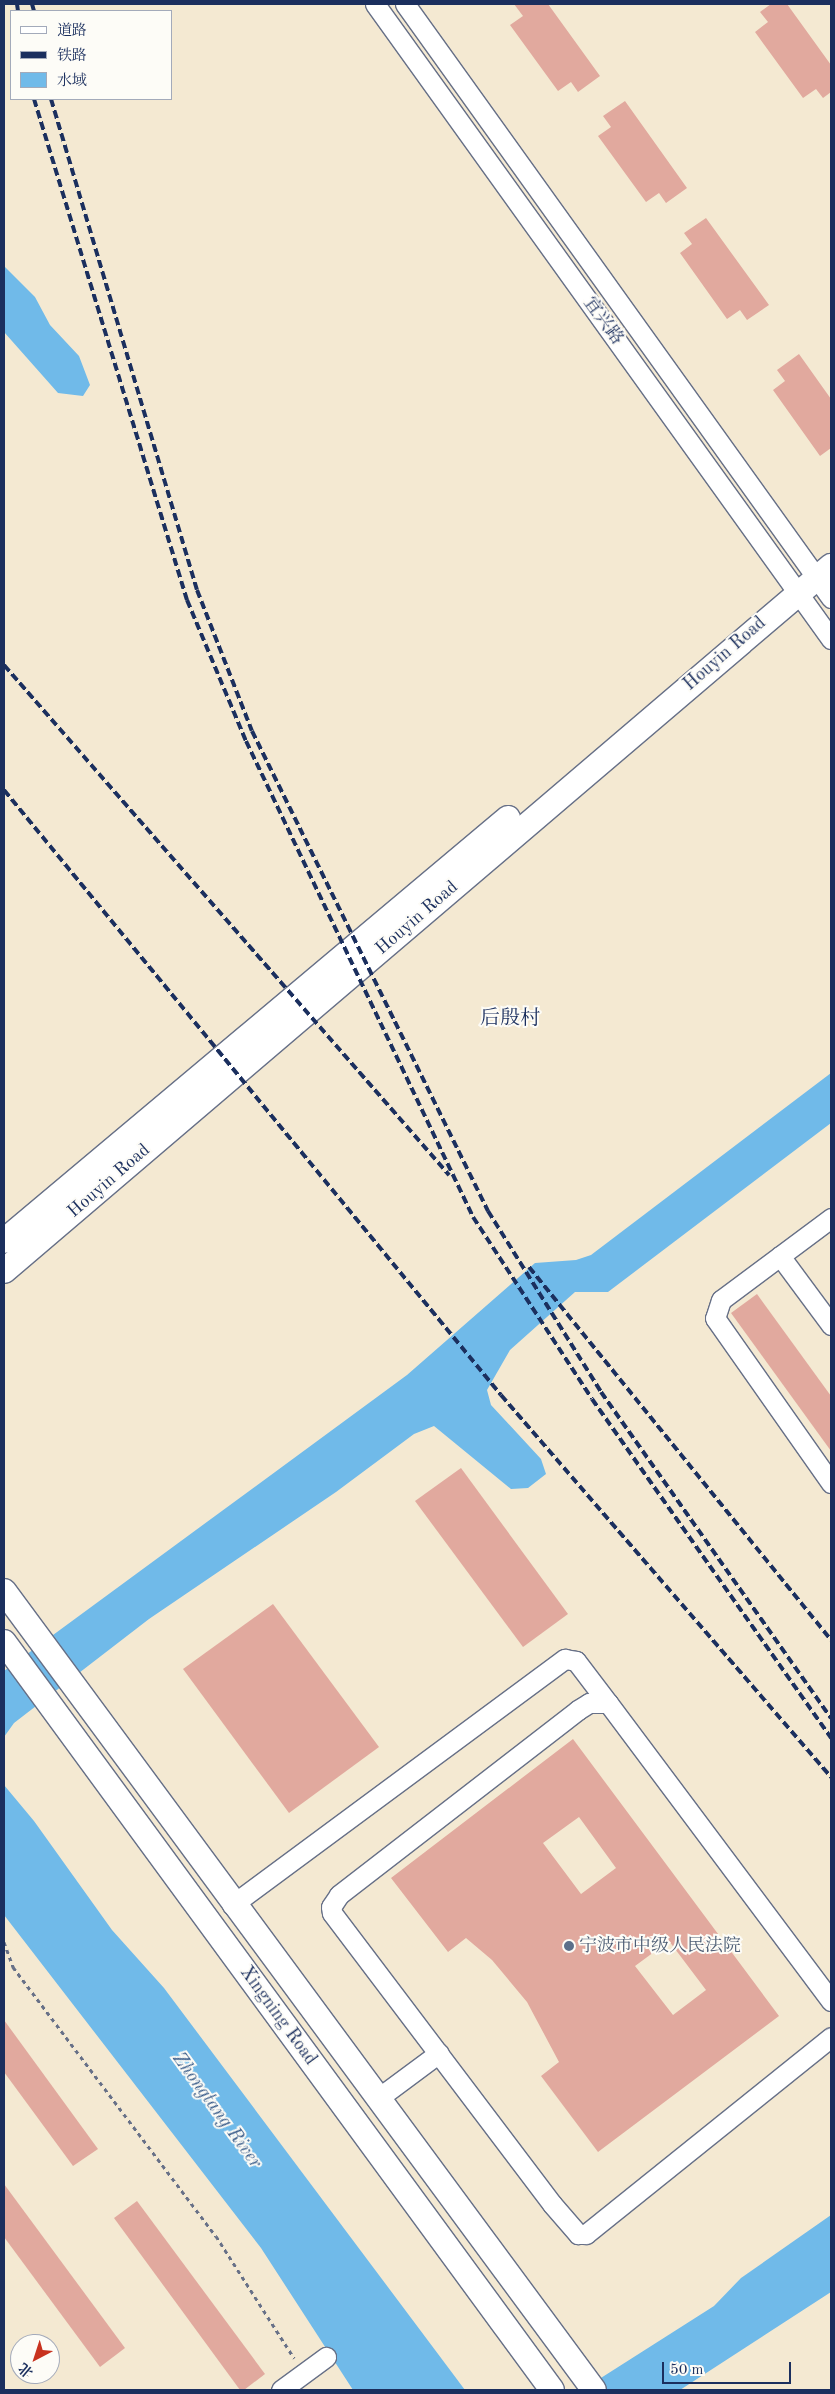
<!DOCTYPE html>
<html>
<head>
<meta charset="utf-8">
<style>
  body { margin:0 }
  #map { position:relative; width:835px; height:2394px; overflow:hidden; background:#f4e9d2; font-family:"Old Standard TT","Noto Serif SC",serif }
  div>[style] { position:absolute }
  .water>* { inset:0; background:#70bae9 }
  .building>* { inset:0; background:#e1a99e }
  .path>* { height:3px; margin-top:-1.5px; transform-origin:0; background:repeating-linear-gradient(90deg,#677087 0 4px,transparent 0 8px) }
  .roads { filter:drop-shadow(1px 0 #677087) drop-shadow(-1px 0 #677087) drop-shadow(0 1px #677087) drop-shadow(0 -1px #677087) }
  .minor>* { height:19px; margin:-9.5px; padding:0 9.5px; transform-origin:9.5px; border-radius:9.5px; background:#fff }
  .major>* { height:24px; margin:-12px; padding:0 12px; transform-origin:12px; border-radius:12px; background:#fff }
  .rail>* { height:4px; margin-top:-2px; transform-origin:0; background:repeating-linear-gradient(90deg,#1b2f5e 0 8px,transparent 0 12px) }
  .dots>* { width:14px; height:14px; translate:-50% -50%; box-sizing:border-box; border:2px solid #fdfcf7; border-radius:50% }
  span { translate:-50% -50%; white-space:nowrap; text-align:center; line-height:1.15; -webkit-text-stroke:4px #fdfcf7; paint-order:stroke }
  .street-label { font-size:18px; color:#1b2f5e }
  .service-label { font-size:18px; color:#4e5e75 }
  .left { translate:0 -50%; text-align:left }
  .water-label { font-size:19px; color:#355988; font-style:italic }
  .quarter-label { font-size:20px; color:#1b2f5e }
  .frame { position:absolute; inset:0; border:5px solid #1b2f5e; pointer-events:none }
  .legend { position:absolute; left:10px; top:10px; width:162px; height:90px; box-sizing:border-box; background:#fdfcf7; border:1px solid #a3aaba; margin:0; padding:6px 9px; list-style:none; font-size:15px; color:#1b2f5e }
  .legend li { display:flex; align-items:center; gap:10px; height:25px }
  .legend b { width:25px; border:1px solid #a3aaba }
  .north { position:absolute; left:10px; top:2334px; width:50px; height:50px; box-sizing:border-box; background:#fdfcf7; border:1px solid #a3aaba; border-radius:50%; rotate:220deg; font-size:14px; font-weight:700; line-height:20px; text-align:center; color:#1b2f5e }
  .north::after { content:''; display:block; margin:auto; width:18px; height:22px; background:#c8321e; clip-path:polygon(50% 0,100% 100%,50% 72%,0 100%) }
  .scale { position:absolute; left:662px; top:2362px; width:129px; height:22px; box-sizing:border-box; border:2px solid #1b2f5e; border-top:0; padding-left:6px; font-size:15px; line-height:18px; white-space:nowrap; color:#1b2f5e; -webkit-text-stroke:4px #fdfcf7; paint-order:stroke }
</style>
</head>
<body>
<div id="map">
  <div class="water">
    <div style="clip-path:polygon(4px 266px,35px 297px,50px 325px,79px 356px,90px 385px,83px 396px,58px 393px,4px 332px)"></div>
    <div style="clip-path:polygon(831px 1073px,831px 1123px,608px 1292px,575px 1292px,510px 1350px,487px 1390px,491px 1405px,541px 1459px,546px 1474px,528px 1488px,511px 1489px,434px 1426px,414px 1434px,336px 1492px,149px 1619px,14px 1723px,4px 1737px,4px 1671px,407px 1375px,535px 1263px,576px 1260px,591px 1255px)"></div>
    <div style="clip-path:polygon(4px 1785px,34px 1821px,112px 1930px,164px 1988px,465px 2390px,353px 2390px,261px 2248px,4px 1915px)"></div>
    <div style="clip-path:polygon(831px 2215px,831px 2292px,680px 2390px,582px 2390px,714px 2306px,741px 2278px)"></div>
  </div>
  <div class="building">
    <div style="clip-path:polygon(514px 4px,548px 4px,600px 76px,578px 92px,571px 82px,558px 91px,510px 25px,523px 16px)"></div>
    <div style="clip-path:polygon(771px 4px,787px 4px,831px 65px,831px 92px,823px 98px,816px 89px,803px 98px,755px 32px,768px 22px,760px 12px)"></div>
    <div style="clip-path:polygon(625px 101px,687px 188px,666px 203px,659px 193px,646px 202px,598px 136px,611px 127px,603px 116px)"></div>
    <div style="clip-path:polygon(706px 218px,769px 305px,747px 320px,740px 310px,727px 319px,680px 253px,692px 244px,684px 233px)"></div>
    <div style="clip-path:polygon(799px 354px,831px 399px,831px 448px,820px 456px,773px 390px,785px 381px,777px 370px)"></div>
    <div style="clip-path:polygon(757px 1294px,831px 1396px,831px 1451px,731px 1313px)"></div>
    <div style="clip-path:polygon(461px 1468px,568px 1614px,523px 1647px,415px 1501px)"></div>
    <div style="clip-path:polygon(273px 1604px,379px 1747px,289px 1813px,183px 1669px)"></div>
    <div style="clip-path:polygon(evenodd,573px 1739px,779px 2016px,598px 2152px,541px 2076px,559px 2062px,527px 2002px,492px 1960px,466px 1938px,448px 1952px,391px 1878px,573px 1739px,579px 1817px,616px 1868px,581px 1894px,543px 1843px,579px 1817px,573px 1739px,669px 1941px,706px 1990px,673px 2015px,635px 1966px,669px 1941px)"></div>
    <div style="clip-path:polygon(4px 2020px,98px 2149px,73px 2166px,4px 2072px)"></div>
    <div style="clip-path:polygon(4px 2184px,125px 2348px,100px 2367px,4px 2237px)"></div>
    <div style="clip-path:polygon(137px 2201px,265px 2374px,244px 2390px,240px 2390px,114px 2218px)"></div>
  </div>
  <div class="path">
    <div style="left:4px;top:1942px;width:27px;rotate:70deg"></div>
    <div style="left:13px;top:1967px;width:337px;rotate:53deg"></div>
    <div style="left:216px;top:2236px;width:145px;rotate:57.4deg"></div>
  </div>
  <div class="roads">
    <div class="minor">
      <div style="left:375px;top:4px;width:782px;rotate:54.32deg"></div>
      <div style="left:405px;top:4px;width:731px;rotate:54.35deg"></div>
      <div style="left:831px;top:1218px;width:137px;rotate:143.3deg"></div>
      <div style="left:721px;top:1300px;width:19px;rotate:108deg"></div>
      <div style="left:715px;top:1318px;width:202px;rotate:54.9deg"></div>
      <div style="left:780px;top:1256px;width:86px;rotate:53.5deg"></div>
      <div style="left:232px;top:1905px;width:414px;rotate:-36.5deg"></div>
      <div style="left:565px;top:1659px;width:11px;rotate:10deg"></div>
      <div style="left:576px;top:1661px;width:53px;rotate:52.7deg"></div>
      <div style="left:831px;top:2001px;width:372px;rotate:-126.8deg"></div>
      <div style="left:608px;top:1703px;width:19px;rotate:180deg"></div>
      <div style="left:589px;top:1703px;width:13px;rotate:148deg"></div>
      <div style="left:578px;top:1710px;width:302px;rotate:142.3deg"></div>
      <div style="left:339px;top:1895px;width:14px;rotate:124deg"></div>
      <div style="left:331px;top:1907px;width:6px;rotate:81deg"></div>
      <div style="left:332px;top:1913px;width:365px;rotate:52.9deg"></div>
      <div style="left:552px;top:2204px;width:40px;rotate:49deg"></div>
      <div style="left:578px;top:2234px;width:8px"></div>
      <div style="left:586px;top:2234px;width:314px;rotate:-38.8deg"></div>
      <div style="left:377px;top:2099px;width:77px;rotate:-36.6deg"></div>
      <div style="left:281px;top:2390px;width:56px;rotate:-36.3deg"></div>
    </div>
    <div class="major">
      <div style="left:4px;top:1241px;width:658px;rotate:-40.01deg"></div>
      <div style="left:4px;top:1271px;width:1087px;rotate:-40.45deg"></div>
      <div style="left:4px;top:1591px;width:993px;rotate:53.56deg"></div>
      <div style="left:4px;top:1642px;width:927px;rotate:53.77deg"></div>
    </div>
  </div>
  <div class="rail">
    <div style="left:17px;top:4px;width:7px;rotate:82deg"></div>
    <div style="left:32px;top:4px;width:7px;rotate:74deg"></div>
    <div style="left:34px;top:99px;width:524px;rotate:73.02deg"></div>
    <div style="left:187px;top:600px;width:153px;rotate:67.3deg"></div>
    <div style="left:246px;top:741px;width:527px;rotate:64.5deg"></div>
    <div style="left:473px;top:1217px;width:217px;rotate:56.8deg"></div>
    <div style="left:592px;top:1399px;width:415px;rotate:54.8deg"></div>
    <div style="left:51px;top:99px;width:512px;rotate:73.44deg"></div>
    <div style="left:197px;top:590px;width:151px;rotate:68.7deg"></div>
    <div style="left:252px;top:731px;width:535px;rotate:63.82deg"></div>
    <div style="left:488px;top:1211px;width:213px;rotate:58deg"></div>
    <div style="left:601px;top:1392px;width:399px;rotate:54.8deg"></div>
    <div style="left:4px;top:665px;width:677px;rotate:48.89deg"></div>
    <div style="left:4px;top:790px;width:783px;rotate:50.6deg"></div>
    <div style="left:501px;top:1395px;width:505px;rotate:49.18deg"></div>
    <div style="left:529px;top:1267px;width:480px;rotate:51deg"></div>
  </div>
  <div class="dots">
    <div style="left:569px;top:1946px;background:#5c6f8a"></div>
  </div>
  <div class="street-label">
    <span style="left:603px;top:321px;rotate:54deg">宜兴路</span>
    <span style="left:725px;top:654px;rotate:-41deg">Houyin Road</span>
    <span style="left:417px;top:918px;rotate:-41deg">Houyin Road</span>
    <span style="left:109px;top:1181px;rotate:-41deg">Houyin Road</span>
    <span style="left:278px;top:2016px;rotate:54deg">Xingning Road</span>
  </div>
  <div class="service-label">
    <span class="left" style="left:579px;top:1946px">宁波市中级人民法院</span>
  </div>
  <div class="water-label">
    <span style="left:216px;top:2111px;rotate:54deg">Zhongtang River</span>
  </div>
  <div class="quarter-label">
    <span style="left:510px;top:1019px">后殷村</span>
  </div>
  <div class="frame"></div>
  <ul class="legend">
  <li><b style="height:6px;background:#fff"></b>道路</li>
  <li><b style="height:6px;background:#1b2f5e"></b>铁路</li>
  <li><b style="height:14px;background:#70bae9"></b>水域</li>
  </ul>
  <div class="north">北</div>
  <div class="scale">50 m</div>
</div>
</body>
</html>
